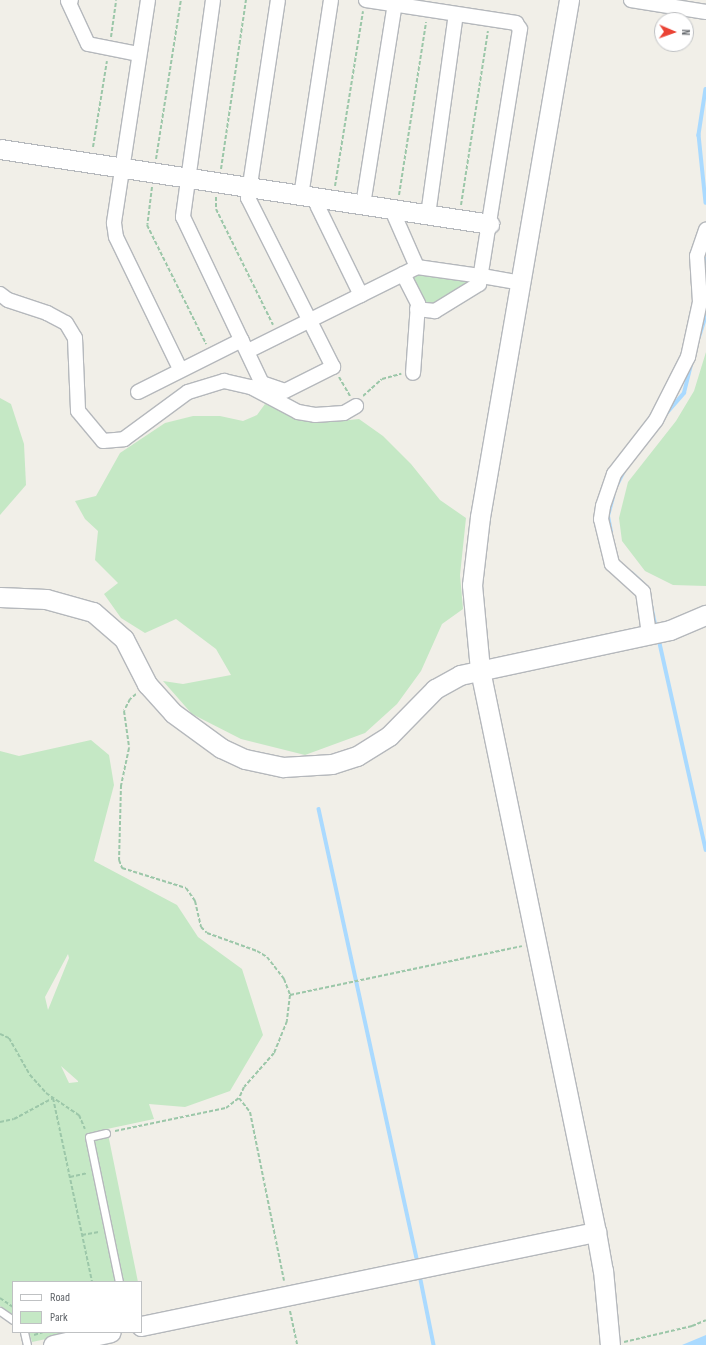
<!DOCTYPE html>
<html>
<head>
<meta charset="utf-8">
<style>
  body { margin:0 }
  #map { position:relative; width:706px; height:1345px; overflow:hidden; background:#f1efe8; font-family:"Sofia Sans Condensed",sans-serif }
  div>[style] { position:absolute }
  .green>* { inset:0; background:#c5e8c5 }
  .water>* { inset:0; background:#aadaff }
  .stream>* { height:3.5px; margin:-1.75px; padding:0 1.75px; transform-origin:1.75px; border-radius:1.75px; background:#aadaff }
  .path>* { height:2px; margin-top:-1px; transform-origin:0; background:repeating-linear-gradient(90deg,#9cc7a9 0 4px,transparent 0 6px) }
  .roads { filter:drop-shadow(1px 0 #b5b8bc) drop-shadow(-1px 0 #b5b8bc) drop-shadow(0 1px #b5b8bc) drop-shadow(0 -1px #b5b8bc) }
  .lane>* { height:7px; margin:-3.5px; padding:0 3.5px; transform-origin:3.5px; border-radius:3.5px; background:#fff }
  .street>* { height:14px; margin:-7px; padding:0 7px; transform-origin:7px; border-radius:7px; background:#fff }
  .secondary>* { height:19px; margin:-9.5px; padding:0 9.5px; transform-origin:9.5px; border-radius:9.5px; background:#fff }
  span { translate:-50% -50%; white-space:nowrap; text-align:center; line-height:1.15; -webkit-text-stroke:3.5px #fff; paint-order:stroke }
  .legend { position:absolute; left:12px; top:1281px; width:130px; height:52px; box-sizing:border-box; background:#fff; border:1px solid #bfc1c3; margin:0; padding:5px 7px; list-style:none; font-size:12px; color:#5f6368 }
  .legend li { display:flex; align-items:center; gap:8px; height:20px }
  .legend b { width:20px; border:1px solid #bfc1c3 }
  .north { position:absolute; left:654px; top:12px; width:40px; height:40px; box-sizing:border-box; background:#fff; border:1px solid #bfc1c3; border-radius:50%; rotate:92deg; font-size:11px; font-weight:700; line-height:16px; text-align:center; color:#5f6368 }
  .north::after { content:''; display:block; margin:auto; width:14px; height:18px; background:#ea4335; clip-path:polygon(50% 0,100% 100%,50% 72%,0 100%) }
</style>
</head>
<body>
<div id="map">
  <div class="green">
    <div style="clip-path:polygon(419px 272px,475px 280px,435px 307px,427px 306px,412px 276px)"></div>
    <div style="clip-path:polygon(706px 352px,706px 586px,673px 585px,645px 571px,622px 541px,619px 518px,628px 482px,676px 421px,694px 391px)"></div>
    <div style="clip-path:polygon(0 398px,11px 404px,24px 444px,26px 485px,0 515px)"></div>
    <div style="clip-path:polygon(265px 404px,297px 417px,331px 422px,359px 419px,383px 436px,411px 464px,440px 500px,466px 518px,460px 575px,463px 609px,442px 624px,421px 671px,397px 704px,365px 733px,305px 755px,241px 739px,192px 714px,163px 681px,183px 684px,231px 675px,216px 649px,176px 619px,145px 633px,121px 618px,104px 594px,118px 583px,95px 560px,98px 531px,85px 519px,75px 501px,96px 496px,120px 453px,165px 423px,193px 416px,220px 416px,243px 421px,257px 415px)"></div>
    <div style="clip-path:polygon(evenodd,91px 740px,109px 755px,114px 785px,94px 861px,177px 905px,198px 937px,242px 969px,263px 1035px,230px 1091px,185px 1107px,149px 1104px,154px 1119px,107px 1129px,138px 1282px,13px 1282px,13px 1315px,0 1306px,0 751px,19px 756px,91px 740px,68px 954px,69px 958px,48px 1010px,45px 997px,68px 954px,91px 740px,61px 1066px,78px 1081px,78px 1082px,69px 1083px,61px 1066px)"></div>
    <div style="clip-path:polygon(29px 1332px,79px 1332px,32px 1342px)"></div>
  </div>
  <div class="water">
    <div style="clip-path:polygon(706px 1335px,706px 1345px,682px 1345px)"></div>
  </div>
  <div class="stream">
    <div style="left:706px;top:89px;width:47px;rotate:98.7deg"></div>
    <div style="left:699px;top:135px;width:68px;rotate:84.1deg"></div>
    <div style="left:706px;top:259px;width:23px;rotate:90deg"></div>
    <div style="left:699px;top:337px;width:22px;rotate:-72deg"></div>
    <div style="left:665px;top:415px;width:29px;rotate:-49deg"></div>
    <div style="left:684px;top:393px;width:30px;rotate:-76deg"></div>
    <div style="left:617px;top:485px;width:16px;rotate:-63deg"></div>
    <div style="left:611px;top:532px;width:16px;rotate:-101deg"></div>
    <div style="left:608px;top:516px;width:20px;rotate:-75deg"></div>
    <div style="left:632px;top:573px;width:19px;rotate:43deg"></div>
    <div style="left:651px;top:603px;width:25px;rotate:78deg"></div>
    <div style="left:659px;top:639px;width:216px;rotate:77.4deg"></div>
    <div style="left:319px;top:809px;width:465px;rotate:77.7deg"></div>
    <div style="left:420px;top:1275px;width:71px;rotate:78.7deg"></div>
  </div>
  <div class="path">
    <div style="left:111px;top:37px;width:37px;rotate:-82deg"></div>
    <div style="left:93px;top:147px;width:87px;rotate:-80.8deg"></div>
    <div style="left:156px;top:159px;width:161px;rotate:-81.1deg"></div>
    <div style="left:221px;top:169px;width:171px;rotate:-81.6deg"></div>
    <div style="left:335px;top:186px;width:177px;rotate:-80.9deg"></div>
    <div style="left:152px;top:187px;width:38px;rotate:97deg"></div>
    <div style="left:147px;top:225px;width:133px;rotate:63.6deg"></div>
    <div style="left:399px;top:195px;width:175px;rotate:-81.1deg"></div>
    <div style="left:216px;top:197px;width:12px;rotate:90deg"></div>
    <div style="left:216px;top:209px;width:129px;rotate:63.8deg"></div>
    <div style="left:461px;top:205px;width:176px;rotate:-81.2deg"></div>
    <div style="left:339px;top:377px;width:22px;rotate:60deg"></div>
    <div style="left:363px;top:396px;width:25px;rotate:-42deg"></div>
    <div style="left:382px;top:379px;width:20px;rotate:-15deg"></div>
    <div style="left:136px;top:694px;width:8px;rotate:140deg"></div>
    <div style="left:130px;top:699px;width:13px;rotate:117deg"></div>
    <div style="left:124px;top:711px;width:37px;rotate:82deg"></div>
    <div style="left:129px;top:748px;width:38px;rotate:102deg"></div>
    <div style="left:121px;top:785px;width:75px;rotate:91.5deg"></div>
    <div style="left:119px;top:860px;width:9px;rotate:69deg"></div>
    <div style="left:122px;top:868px;width:67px;rotate:17.4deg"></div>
    <div style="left:186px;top:888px;width:16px;rotate:55deg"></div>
    <div style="left:195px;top:901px;width:27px;rotate:77deg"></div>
    <div style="left:201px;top:927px;width:8px;rotate:45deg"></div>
    <div style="left:207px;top:933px;width:53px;rotate:19.8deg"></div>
    <div style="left:257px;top:951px;width:12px;rotate:31deg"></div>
    <div style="left:267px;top:957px;width:28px;rotate:52deg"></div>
    <div style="left:284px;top:979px;width:17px;rotate:69deg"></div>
    <div style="left:290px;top:995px;width:26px;rotate:97deg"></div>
    <div style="left:287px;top:1021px;width:35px;rotate:112deg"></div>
    <div style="left:274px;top:1053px;width:45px;rotate:131.4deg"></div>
    <div style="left:244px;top:1087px;width:12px;rotate:114deg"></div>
    <div style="left:290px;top:995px;width:237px;rotate:-11.9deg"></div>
    <div style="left:0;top:1034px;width:10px;rotate:24deg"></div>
    <div style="left:9px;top:1038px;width:43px;rotate:60.4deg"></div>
    <div style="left:30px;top:1075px;width:24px;rotate:48deg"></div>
    <div style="left:46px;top:1093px;width:40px;rotate:34deg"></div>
    <div style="left:79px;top:1115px;width:15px;rotate:67deg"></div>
    <div style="left:53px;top:1098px;width:188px;rotate:78deg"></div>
    <div style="left:0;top:1122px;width:14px;rotate:-12deg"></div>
    <div style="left:14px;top:1119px;width:44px;rotate:-28.3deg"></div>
    <div style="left:115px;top:1131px;width:113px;rotate:-11.7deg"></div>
    <div style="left:226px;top:1108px;width:16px;rotate:-38deg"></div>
    <div style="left:239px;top:1098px;width:18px;rotate:52deg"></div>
    <div style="left:250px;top:1112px;width:172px;rotate:78.6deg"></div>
    <div style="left:70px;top:1177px;width:17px;rotate:-13deg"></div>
    <div style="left:82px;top:1235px;width:17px;rotate:-10deg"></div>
    <div style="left:0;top:1298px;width:16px;rotate:35deg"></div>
    <div style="left:290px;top:1311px;width:35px;rotate:78deg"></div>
    <div style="left:34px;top:1335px;width:9px;rotate:-18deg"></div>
    <div style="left:624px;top:1342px;width:70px;rotate:-13.2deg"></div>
    <div style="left:692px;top:1326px;width:15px;rotate:-23deg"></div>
  </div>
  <div class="roads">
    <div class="lane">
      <div style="left:106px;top:1133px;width:17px;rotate:167deg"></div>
      <div style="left:89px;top:1137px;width:148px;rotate:78.3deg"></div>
      <div style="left:0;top:1311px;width:16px;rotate:35deg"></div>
      <div style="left:24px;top:1332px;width:13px;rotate:77deg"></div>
    </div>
    <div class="street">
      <div style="left:71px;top:0;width:3px;rotate:162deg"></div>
      <div style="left:68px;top:1px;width:47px;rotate:65.1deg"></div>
      <div style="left:88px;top:44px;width:52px;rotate:11.1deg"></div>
      <div style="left:148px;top:0;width:226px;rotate:98.7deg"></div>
      <div style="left:114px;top:223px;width:14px;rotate:82deg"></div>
      <div style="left:116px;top:237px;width:147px;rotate:64.1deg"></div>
      <div style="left:213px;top:0;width:219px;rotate:97.9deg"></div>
      <div style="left:183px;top:217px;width:184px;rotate:64.6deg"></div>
      <div style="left:262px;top:383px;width:24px;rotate:19deg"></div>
      <div style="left:285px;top:391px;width:54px;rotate:-26.6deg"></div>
      <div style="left:333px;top:367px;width:189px;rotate:-116.7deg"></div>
      <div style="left:248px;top:198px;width:200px;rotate:-81.4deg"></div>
      <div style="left:366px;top:0;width:152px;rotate:8.7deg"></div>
      <div style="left:516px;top:23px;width:7px;rotate:56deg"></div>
      <div style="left:520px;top:29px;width:258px;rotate:99.1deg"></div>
      <div style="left:479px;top:284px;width:52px;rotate:148.5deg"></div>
      <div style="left:435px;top:311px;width:18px;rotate:-174deg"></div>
      <div style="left:631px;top:0;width:76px;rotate:9.1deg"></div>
      <div style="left:301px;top:196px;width:198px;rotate:-81.3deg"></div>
      <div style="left:316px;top:198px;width:9px;rotate:77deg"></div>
      <div style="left:318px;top:207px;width:98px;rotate:64deg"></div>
      <div style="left:363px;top:205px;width:204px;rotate:-81deg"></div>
      <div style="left:428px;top:215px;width:203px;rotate:-82.1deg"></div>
      <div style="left:417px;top:267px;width:58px;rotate:8deg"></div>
      <div style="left:403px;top:274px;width:34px;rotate:63deg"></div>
      <div style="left:418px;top:304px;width:69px;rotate:94.1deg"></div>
      <div style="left:482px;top:276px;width:41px;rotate:9.9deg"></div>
      <div style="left:0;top:294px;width:10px;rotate:37deg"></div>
      <div style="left:8px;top:300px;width:41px;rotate:18.4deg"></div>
      <div style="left:47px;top:313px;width:21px;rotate:28deg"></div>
      <div style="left:66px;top:323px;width:17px;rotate:59deg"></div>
      <div style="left:75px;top:338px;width:73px;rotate:87.6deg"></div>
      <div style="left:78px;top:411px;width:39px;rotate:50deg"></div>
      <div style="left:103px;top:441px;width:21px;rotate:-5deg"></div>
      <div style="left:124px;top:439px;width:79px;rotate:-36.3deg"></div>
      <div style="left:188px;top:392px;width:38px;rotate:-17deg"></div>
      <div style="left:224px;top:381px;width:28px;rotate:13deg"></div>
      <div style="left:251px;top:387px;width:53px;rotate:28deg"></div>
      <div style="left:298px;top:412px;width:17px;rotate:10deg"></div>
      <div style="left:315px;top:415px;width:29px;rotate:-4deg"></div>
      <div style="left:344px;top:413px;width:14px;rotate:-30deg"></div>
      <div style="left:248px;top:351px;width:189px;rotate:-26.4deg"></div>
      <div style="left:417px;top:267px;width:62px;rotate:-113.7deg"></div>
      <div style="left:138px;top:392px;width:116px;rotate:-26.6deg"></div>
      <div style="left:649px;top:634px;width:42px;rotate:-98.1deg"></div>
      <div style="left:643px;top:592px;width:42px;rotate:-137.9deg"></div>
      <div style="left:612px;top:564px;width:46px;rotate:-103.7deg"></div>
      <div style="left:601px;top:519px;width:13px;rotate:-81deg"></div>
      <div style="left:603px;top:506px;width:34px;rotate:-71deg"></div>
      <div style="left:614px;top:474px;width:68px;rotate:-52.1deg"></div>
      <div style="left:656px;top:420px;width:71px;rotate:-63.1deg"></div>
      <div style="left:688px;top:357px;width:56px;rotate:-77.7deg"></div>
      <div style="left:700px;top:302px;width:46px;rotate:-93.7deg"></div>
      <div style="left:697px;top:256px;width:28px;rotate:-71deg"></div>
    </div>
    <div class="secondary">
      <div style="left:569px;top:0;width:525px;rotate:99.77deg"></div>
      <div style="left:480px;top:517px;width:68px;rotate:96.7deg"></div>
      <div style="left:472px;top:585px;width:85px;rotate:84.6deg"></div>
      <div style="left:480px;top:670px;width:574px;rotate:78.34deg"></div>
      <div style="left:596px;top:1232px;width:39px;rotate:80deg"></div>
      <div style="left:603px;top:1270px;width:75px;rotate:84.7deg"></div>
      <div style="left:0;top:149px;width:495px;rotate:8.7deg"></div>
      <div style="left:0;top:597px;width:46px;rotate:2.5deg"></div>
      <div style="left:46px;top:599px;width:49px;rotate:15.5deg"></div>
      <div style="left:93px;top:612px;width:41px;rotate:41.1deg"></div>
      <div style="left:124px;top:639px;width:51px;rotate:62.9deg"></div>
      <div style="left:147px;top:684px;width:39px;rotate:48deg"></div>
      <div style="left:173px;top:713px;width:59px;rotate:36.1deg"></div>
      <div style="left:221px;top:748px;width:26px;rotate:25deg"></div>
      <div style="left:245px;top:759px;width:39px;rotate:12deg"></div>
      <div style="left:283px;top:767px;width:49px;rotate:-3.5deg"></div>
      <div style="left:332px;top:764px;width:26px;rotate:-18deg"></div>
      <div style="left:357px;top:756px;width:38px;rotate:-32deg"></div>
      <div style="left:389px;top:736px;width:66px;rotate:-45.6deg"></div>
      <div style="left:435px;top:689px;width:29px;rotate:-29deg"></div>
      <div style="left:460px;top:675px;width:215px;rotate:-12.1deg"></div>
      <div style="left:670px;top:630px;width:39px;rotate:-23deg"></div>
      <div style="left:141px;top:1326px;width:465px;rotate:-11.7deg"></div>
      <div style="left:53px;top:1345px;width:59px;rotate:-12.6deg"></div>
    </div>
  </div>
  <ul class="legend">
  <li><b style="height:5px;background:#fff"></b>Road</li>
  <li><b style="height:11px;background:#c5e8c5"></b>Park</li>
  </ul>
  <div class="north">N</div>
</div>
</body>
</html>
